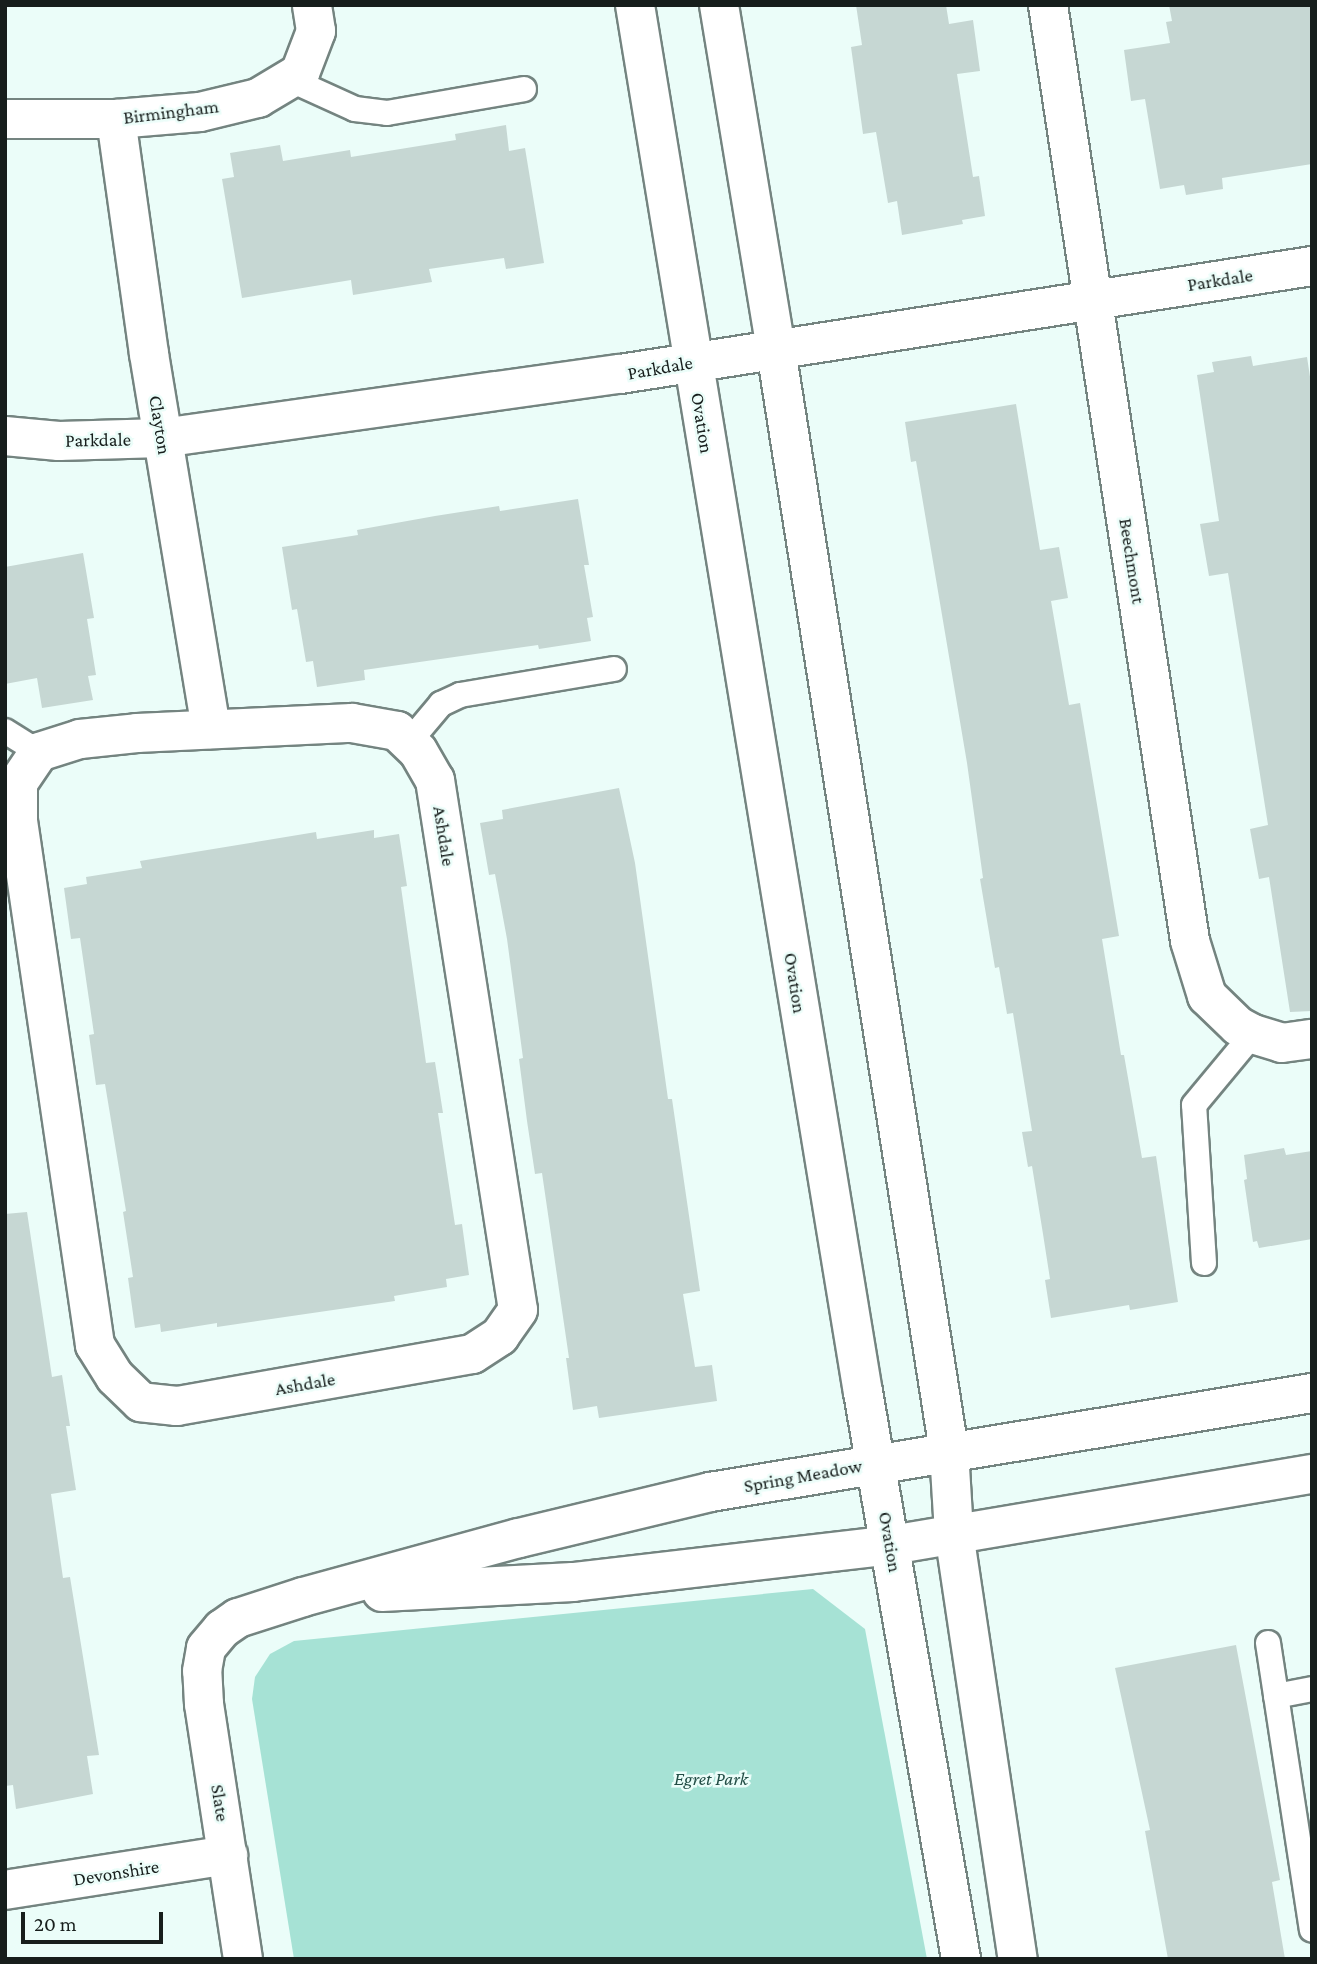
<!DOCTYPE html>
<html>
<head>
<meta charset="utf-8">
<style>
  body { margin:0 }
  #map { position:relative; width:1317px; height:1964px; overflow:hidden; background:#ebfdf9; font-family:"Crimson Pro",serif }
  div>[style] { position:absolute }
  .green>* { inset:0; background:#a6e2d5 }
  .building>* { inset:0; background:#c6d7d3 }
  .roads { filter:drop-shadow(2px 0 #748480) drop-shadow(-2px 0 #748480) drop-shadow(0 2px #748480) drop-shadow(0 -2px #748480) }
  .lane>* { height:24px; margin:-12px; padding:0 12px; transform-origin:12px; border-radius:12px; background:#fff }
  .street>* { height:38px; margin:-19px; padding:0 19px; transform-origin:19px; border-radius:19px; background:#fff }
  .secondary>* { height:38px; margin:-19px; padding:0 19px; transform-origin:19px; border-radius:19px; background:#fff }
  span { translate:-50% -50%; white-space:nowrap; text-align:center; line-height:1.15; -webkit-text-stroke:5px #ebfdf9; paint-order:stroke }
  .street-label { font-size:19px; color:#171e1c }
  .park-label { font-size:19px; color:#224d45; font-style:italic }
  .frame { position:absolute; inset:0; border:7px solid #171e1c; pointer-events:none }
  .scale { position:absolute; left:21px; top:1912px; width:142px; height:32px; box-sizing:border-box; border:4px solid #171e1c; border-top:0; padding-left:9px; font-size:21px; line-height:24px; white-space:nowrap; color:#171e1c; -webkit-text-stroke:5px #ebfdf9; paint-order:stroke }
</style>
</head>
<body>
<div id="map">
  <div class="green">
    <div style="clip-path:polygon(813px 1589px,865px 1629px,927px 1959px,294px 1959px,252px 1699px,255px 1677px,270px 1654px,294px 1641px)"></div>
  </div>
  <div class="building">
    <div style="clip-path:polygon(856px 5px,946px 5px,949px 24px,973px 20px,980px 71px,957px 74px,973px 177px,979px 176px,985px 216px,962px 220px,963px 224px,902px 235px,897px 201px,888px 203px,876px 132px,863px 134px,851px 47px,862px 45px)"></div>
    <div style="clip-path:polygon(1169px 5px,1312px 5px,1312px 164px,1222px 178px,1223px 189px,1186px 195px,1184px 185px,1160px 189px,1145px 99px,1131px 101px,1124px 50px,1170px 43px,1166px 22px,1172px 21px)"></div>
    <div style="clip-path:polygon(506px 125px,509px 151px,525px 148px,544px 263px,506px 269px,504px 258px,429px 269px,432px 282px,353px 295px,351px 280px,242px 298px,222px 179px,234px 177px,230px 153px,280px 145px,283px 161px,350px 150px,351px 157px,456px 140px,455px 134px)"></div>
    <div style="clip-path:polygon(1251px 356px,1253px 366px,1307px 357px,1312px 390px,1312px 1011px,1290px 1012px,1269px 877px,1259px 879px,1250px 829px,1268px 825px,1228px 573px,1209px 576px,1200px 524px,1219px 521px,1197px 375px,1214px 372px,1212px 362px)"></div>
    <div style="clip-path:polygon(1016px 404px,1040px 550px,1059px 547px,1068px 598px,1051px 601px,1069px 705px,1080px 703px,1119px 936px,1102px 939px,1121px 1055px,1124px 1055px,1142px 1158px,1156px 1156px,1178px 1302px,1130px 1310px,1129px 1305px,1051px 1318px,1045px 1280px,1050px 1279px,1043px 1234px,1032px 1166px,1028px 1167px,1022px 1132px,1032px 1131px,1013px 1013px,1007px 1014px,999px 967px,995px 968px,980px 879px,983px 878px,967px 763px,916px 461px,911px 462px,905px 422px)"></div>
    <div style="clip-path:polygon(578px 499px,589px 565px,584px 565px,593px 617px,587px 618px,591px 641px,539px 649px,538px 645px,364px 670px,365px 680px,317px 687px,313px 661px,306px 662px,297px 609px,292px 610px,282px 547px,358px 535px,357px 530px,435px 516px,499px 506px,500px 511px)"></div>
    <div style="clip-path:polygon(83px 553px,94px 618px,87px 619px,96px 675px,88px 676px,93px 700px,42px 708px,37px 678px,5px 684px,5px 567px)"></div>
    <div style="clip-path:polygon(619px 788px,635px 863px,668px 1099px,672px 1099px,700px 1291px,683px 1294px,695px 1367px,712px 1365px,717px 1401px,599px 1418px,597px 1406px,573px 1410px,566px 1358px,569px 1358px,542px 1173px,535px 1174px,527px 1121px,519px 1059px,523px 1058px,507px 939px,495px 874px,489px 875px,480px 823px,503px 819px,502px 810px)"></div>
    <div style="clip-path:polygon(374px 830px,374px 838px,399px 834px,407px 886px,401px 887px,426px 1063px,435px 1062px,443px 1113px,438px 1113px,455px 1225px,462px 1224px,469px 1275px,446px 1279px,447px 1287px,394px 1296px,395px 1301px,217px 1327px,217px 1323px,161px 1332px,160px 1324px,135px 1328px,128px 1278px,133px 1277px,123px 1212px,126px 1211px,105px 1084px,96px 1085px,89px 1035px,94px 1034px,80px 938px,71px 939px,64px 888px,87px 884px,86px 877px,142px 868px,140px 861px,316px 832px,317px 839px)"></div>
    <div style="clip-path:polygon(1284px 1148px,1286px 1155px,1312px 1151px,1312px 1239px,1259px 1248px,1257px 1241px,1253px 1242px,1244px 1180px,1247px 1179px,1244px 1155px)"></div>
    <div style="clip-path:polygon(27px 1212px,52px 1377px,62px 1375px,70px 1426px,66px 1426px,76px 1490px,51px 1494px,63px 1578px,70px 1577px,99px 1755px,87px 1756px,93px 1794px,16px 1809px,13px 1785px,5px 1786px,5px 1214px)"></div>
    <div style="clip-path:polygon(1236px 1645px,1280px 1880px,1272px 1882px,1285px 1959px,1168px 1959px,1145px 1831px,1150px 1830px,1115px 1668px)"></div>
  </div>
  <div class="roads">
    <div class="lane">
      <div style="left:289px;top:79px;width:72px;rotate:24.4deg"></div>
      <div style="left:355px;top:109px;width:32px;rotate:7deg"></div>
      <div style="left:387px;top:113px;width:139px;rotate:-9.9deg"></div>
      <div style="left:5px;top:731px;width:40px;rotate:32deg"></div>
      <div style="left:409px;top:742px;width:50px;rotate:-49.9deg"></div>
      <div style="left:441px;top:704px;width:21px;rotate:-25deg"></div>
      <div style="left:460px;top:695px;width:156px;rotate:-9.6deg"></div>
      <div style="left:1204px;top:1263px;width:158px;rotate:-93.6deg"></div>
      <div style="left:1194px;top:1105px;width:92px;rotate:-50.3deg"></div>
      <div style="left:1268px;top:1643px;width:290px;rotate:81.3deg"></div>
      <div style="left:1276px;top:1696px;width:37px;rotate:-11deg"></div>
    </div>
    <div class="street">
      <div style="left:1048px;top:5px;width:947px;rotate:81.37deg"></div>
      <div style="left:1190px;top:941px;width:58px;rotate:72.8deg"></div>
      <div style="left:1207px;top:996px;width:43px;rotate:44.1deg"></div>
      <div style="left:1238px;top:1026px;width:17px;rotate:28deg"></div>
      <div style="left:1253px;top:1034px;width:30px;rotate:17deg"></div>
      <div style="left:1282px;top:1043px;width:30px;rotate:-8deg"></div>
      <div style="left:5px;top:119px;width:111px"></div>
      <div style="left:116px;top:119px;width:84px;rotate:-4.8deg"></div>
      <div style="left:200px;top:112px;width:60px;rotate:-13.6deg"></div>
      <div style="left:258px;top:98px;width:49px;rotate:-30.8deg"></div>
      <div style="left:300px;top:73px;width:45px;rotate:-69.1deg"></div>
      <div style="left:316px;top:31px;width:26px;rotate:-99deg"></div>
      <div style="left:116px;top:119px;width:237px;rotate:82deg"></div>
      <div style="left:149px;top:354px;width:380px;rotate:80.6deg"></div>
      <div style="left:5px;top:436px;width:54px;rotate:5.3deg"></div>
      <div style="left:59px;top:441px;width:103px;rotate:-1.7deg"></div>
      <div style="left:162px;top:438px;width:462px;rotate:-8deg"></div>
      <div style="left:620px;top:374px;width:700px;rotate:-8.87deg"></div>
      <div style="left:352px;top:723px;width:46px;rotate:10.1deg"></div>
      <div style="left:397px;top:731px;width:29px;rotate:44deg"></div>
      <div style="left:418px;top:751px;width:34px;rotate:60deg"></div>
      <div style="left:435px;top:780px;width:536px;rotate:81.1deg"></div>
      <div style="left:518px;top:1310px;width:32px;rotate:125deg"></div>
      <div style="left:500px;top:1336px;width:33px;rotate:147deg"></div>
      <div style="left:472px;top:1354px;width:300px;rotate:170deg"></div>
      <div style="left:177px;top:1406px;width:36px;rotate:-174deg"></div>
      <div style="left:141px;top:1402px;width:36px;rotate:-136deg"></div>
      <div style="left:115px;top:1377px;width:38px;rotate:-122deg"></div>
      <div style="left:95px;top:1345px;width:530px;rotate:-98.36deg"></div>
      <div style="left:18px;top:821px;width:38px;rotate:-90deg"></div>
      <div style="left:18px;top:783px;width:37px;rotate:-56deg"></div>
      <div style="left:39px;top:752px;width:43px;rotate:-17.6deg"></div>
      <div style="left:80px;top:739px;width:57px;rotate:-6deg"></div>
      <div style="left:137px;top:733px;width:215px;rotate:-2.7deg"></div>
      <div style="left:5px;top:1890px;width:226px;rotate:-8.9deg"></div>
    </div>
    <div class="secondary">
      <div style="left:635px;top:5px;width:1406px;rotate:80.67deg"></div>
      <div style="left:863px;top:1392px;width:575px;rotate:80.19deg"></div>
      <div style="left:719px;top:5px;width:350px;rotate:80.6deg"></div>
      <div style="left:776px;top:350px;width:1115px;rotate:81.07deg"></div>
      <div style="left:949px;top:1451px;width:82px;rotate:86.5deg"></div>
      <div style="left:954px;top:1533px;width:431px;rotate:81.5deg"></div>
      <div style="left:382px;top:1592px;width:191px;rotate:-3deg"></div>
      <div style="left:573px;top:1582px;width:320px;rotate:-6.6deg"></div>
      <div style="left:891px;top:1545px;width:427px;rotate:-9.6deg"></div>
      <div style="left:243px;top:1959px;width:258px;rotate:-98.7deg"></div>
      <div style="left:204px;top:1704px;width:33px;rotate:-93deg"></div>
      <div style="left:202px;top:1671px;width:23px;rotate:-80deg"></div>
      <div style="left:206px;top:1648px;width:25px;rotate:-50deg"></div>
      <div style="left:222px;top:1629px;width:19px;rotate:-35deg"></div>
      <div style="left:238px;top:1618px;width:68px;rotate:-17.9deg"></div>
      <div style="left:303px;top:1597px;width:224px;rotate:-15.3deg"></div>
      <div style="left:519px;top:1538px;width:196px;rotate:-13.5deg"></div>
      <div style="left:710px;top:1492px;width:610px;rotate:-9.34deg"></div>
    </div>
  </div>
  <div class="street-label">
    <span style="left:171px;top:112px;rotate:-7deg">Birmingham</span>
    <span style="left:1220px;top:280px;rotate:-9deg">Parkdale</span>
    <span style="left:660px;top:368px;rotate:-10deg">Parkdale</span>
    <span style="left:702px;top:423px;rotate:81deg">Ovation</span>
    <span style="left:160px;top:425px;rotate:81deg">Clayton</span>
    <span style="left:98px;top:440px;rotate:-1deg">Parkdale</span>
    <span style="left:1132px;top:561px;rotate:81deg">Beechmont</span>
    <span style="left:444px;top:836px;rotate:81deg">Ashdale</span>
    <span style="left:795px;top:983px;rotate:81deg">Ovation</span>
    <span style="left:305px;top:1384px;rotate:-10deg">Ashdale</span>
    <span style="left:803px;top:1476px;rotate:-10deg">Spring Meadow</span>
    <span style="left:890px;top:1542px;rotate:80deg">Ovation</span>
    <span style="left:220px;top:1803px;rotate:81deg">Slate</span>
    <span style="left:116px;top:1873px;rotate:-9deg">Devonshire</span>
  </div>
  <div class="park-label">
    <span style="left:711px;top:1779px">Egret Park</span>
  </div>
  <div class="frame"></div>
  <div class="scale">20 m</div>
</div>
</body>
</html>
